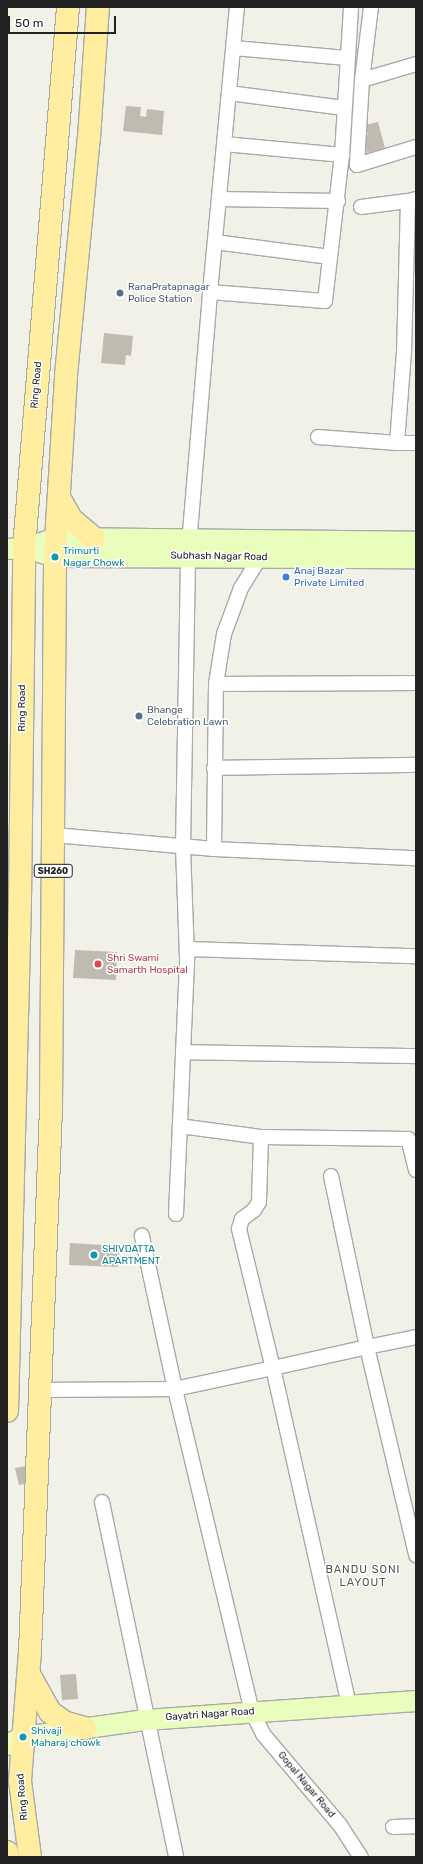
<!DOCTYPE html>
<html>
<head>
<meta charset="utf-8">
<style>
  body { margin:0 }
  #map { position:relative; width:423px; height:1864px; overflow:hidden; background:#f2f1e8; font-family:Rubik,sans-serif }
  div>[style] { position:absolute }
  .building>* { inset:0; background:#bfbbb1 }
  .roads { filter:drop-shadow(1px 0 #a9a9a9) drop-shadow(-1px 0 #a9a9a9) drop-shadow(0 1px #a9a9a9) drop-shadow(0 -1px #a9a9a9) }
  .street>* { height:14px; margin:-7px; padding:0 7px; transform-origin:7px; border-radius:7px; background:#fff }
  .secondary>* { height:20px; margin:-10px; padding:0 10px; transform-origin:10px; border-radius:10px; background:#e9fdbc }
  .primary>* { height:22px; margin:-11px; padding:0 11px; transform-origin:11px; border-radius:11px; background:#ffeea0 }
  .dots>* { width:11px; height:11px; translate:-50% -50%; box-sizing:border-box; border:2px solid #fff; border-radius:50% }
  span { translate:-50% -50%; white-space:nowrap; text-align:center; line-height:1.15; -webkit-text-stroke:3px #fff; paint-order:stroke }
  .shield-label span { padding:1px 3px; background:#fff; border:1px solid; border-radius:3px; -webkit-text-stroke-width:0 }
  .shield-label { font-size:9px; color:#222; font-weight:700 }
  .service-label { font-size:10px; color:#4e5e75 }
  .left { translate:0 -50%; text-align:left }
  .street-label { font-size:10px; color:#222 }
  .culture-label { font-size:10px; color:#0d838f }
  .shop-label { font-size:10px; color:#366cbe }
  .health-label { font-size:10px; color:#be3a42 }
  .neighbourhood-label { font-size:11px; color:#555; letter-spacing:1px }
  .frame { position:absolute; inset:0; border:8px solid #222; pointer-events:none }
  .scale { position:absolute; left:8px; top:16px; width:108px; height:18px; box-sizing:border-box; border:2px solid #222; border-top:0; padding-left:5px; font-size:12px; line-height:14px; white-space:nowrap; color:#222; -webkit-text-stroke:3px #fff; paint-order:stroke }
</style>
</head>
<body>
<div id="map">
  <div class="building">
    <div style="clip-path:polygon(126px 106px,141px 107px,140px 116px,146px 117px,147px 109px,164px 111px,162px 135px,123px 131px)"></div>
    <div style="clip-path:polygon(378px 122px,385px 148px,367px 153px,362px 136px,368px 135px,365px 125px)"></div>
    <div style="clip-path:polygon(104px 333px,133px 336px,131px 356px,126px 355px,125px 365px,101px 363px)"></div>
    <div style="clip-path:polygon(75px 950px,117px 952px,116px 980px,73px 978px)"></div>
    <div style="clip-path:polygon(70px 1243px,120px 1246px,118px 1267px,69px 1265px)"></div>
    <div style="clip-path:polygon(42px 1463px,46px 1479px,19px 1485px,15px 1468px)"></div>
    <div style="clip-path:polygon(76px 1674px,78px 1699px,62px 1700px,60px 1675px)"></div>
  </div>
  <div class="roads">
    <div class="street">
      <div style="left:371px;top:7px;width:74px;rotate:97deg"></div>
      <div style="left:362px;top:80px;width:85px;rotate:93.4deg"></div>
      <div style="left:357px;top:165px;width:62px;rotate:-17deg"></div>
      <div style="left:234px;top:48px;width:113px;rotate:5.1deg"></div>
      <div style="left:362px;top:80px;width:56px;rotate:-16.5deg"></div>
      <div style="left:229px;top:93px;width:116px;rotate:7.4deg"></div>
      <div style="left:224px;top:144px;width:119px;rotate:5.3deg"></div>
      <div style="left:219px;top:199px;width:119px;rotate:1deg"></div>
      <div style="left:416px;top:199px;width:8px;rotate:166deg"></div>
      <div style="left:408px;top:201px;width:151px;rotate:91.5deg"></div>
      <div style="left:404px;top:352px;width:91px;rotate:94.4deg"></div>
      <div style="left:397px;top:443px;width:19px"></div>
      <div style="left:361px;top:207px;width:47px;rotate:-7.3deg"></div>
      <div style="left:215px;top:242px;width:116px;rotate:7.4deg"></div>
      <div style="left:210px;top:292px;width:115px;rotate:4.5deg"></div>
      <div style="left:325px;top:301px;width:147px;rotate:-83.4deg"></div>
      <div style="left:342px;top:155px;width:148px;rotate:-86.5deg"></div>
      <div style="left:318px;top:437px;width:79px;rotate:4.3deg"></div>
      <div style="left:264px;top:551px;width:44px;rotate:121.9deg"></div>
      <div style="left:241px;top:588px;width:49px;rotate:110.3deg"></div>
      <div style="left:224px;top:634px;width:51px;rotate:99.1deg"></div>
      <div style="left:216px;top:684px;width:200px;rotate:-0.3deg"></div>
      <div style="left:216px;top:684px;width:165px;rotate:90.7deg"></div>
      <div style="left:214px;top:849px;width:202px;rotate:2.6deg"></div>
      <div style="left:214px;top:768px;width:202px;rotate:-0.9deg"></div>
      <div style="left:54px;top:835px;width:161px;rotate:5deg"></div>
      <div style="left:187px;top:949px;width:229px;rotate:1.8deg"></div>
      <div style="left:183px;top:1052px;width:233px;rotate:1deg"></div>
      <div style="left:180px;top:1126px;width:82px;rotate:7.7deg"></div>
      <div style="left:416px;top:1170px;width:32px;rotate:-104deg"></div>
      <div style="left:408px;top:1139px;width:147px;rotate:-179.2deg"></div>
      <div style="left:261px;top:1137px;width:65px;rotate:91.8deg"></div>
      <div style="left:259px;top:1202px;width:9px;rotate:122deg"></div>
      <div style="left:254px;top:1210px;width:15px;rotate:143deg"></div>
      <div style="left:242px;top:1219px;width:10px;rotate:107deg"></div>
      <div style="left:239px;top:1229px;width:143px;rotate:76.3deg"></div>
      <div style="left:273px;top:1368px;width:96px;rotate:-12.6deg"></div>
      <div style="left:367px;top:1347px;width:214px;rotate:76.7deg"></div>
      <div style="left:331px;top:1176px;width:175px;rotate:78.1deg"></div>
      <div style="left:367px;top:1347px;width:50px;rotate:-11.5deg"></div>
      <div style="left:176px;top:1214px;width:257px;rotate:-87.5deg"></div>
      <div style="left:187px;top:957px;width:110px;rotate:-92.1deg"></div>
      <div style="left:183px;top:847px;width:291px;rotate:-89deg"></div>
      <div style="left:188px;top:556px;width:265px;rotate:-85.2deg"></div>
      <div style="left:210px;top:292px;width:286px;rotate:-84.6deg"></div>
      <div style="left:42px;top:1390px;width:133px;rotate:-0.4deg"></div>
      <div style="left:175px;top:1389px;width:157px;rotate:-102.2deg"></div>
      <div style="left:102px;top:1502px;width:363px;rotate:78.2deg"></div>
      <div style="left:349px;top:1705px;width:345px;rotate:-102.7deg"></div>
      <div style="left:273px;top:1368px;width:100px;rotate:167.9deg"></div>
      <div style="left:175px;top:1389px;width:332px;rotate:76.6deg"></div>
      <div style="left:252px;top:1712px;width:25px;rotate:63deg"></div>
      <div style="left:263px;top:1734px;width:119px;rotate:49.8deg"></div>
      <div style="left:340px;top:1825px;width:38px;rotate:57deg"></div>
      <div style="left:393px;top:1827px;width:23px;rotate:-2deg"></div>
    </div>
    <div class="secondary">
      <div style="left:7px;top:549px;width:17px;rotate:-3deg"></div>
      <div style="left:24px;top:548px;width:34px;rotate:-17deg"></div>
      <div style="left:56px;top:538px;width:360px;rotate:0.6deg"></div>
      <div style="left:39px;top:552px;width:17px;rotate:17deg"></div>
      <div style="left:55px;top:557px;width:361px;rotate:0.2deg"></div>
      <div style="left:7px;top:1745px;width:18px;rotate:-27deg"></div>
      <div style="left:23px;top:1737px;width:124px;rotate:-7.9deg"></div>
      <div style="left:146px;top:1720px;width:271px;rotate:-4deg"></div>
    </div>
    <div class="primary">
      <div style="left:59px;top:497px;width:25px;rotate:61deg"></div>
      <div style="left:71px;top:519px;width:30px;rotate:40deg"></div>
      <div style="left:7px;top:1411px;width:511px;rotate:-88.54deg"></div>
      <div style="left:20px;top:900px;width:352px;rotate:-89.3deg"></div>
      <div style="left:24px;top:548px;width:543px;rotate:-85.35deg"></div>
      <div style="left:29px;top:1674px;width:43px;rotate:61.1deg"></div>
      <div style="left:50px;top:1712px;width:19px;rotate:35deg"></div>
      <div style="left:66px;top:1723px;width:20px;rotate:15deg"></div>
      <div style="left:7px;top:1852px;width:5px;rotate:79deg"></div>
      <div style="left:30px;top:1857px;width:77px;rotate:-97.5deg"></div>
      <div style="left:20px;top:1781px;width:129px;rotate:-85.6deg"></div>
      <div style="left:30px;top:1652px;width:545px;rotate:-87.79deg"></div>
      <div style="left:51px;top:1107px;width:550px;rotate:-89.58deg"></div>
      <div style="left:55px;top:557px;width:182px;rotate:-86.5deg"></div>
      <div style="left:66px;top:375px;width:238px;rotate:-84.5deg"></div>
      <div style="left:89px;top:138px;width:131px;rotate:-86.1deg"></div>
    </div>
  </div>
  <div class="dots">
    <div style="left:120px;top:293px;background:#5c6f8a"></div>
    <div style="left:55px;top:557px;background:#0f9aa8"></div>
    <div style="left:286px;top:577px;background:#3f7fe0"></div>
    <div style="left:139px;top:716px;background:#5c6f8a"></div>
    <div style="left:98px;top:964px;background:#e0444e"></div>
    <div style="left:94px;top:1255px;background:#0f9aa8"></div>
    <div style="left:23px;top:1737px;background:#0f9aa8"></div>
  </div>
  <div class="shield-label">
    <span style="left:53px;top:871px">SH260</span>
  </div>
  <div class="service-label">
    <span class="left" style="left:128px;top:293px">RanaPratapnagar<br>Police Station</span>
    <span class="left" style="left:147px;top:716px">Bhange<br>Celebration Lawn</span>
  </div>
  <div class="street-label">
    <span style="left:37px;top:385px;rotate:-85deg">Ring Road</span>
    <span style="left:219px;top:557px;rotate:1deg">Subhash Nagar Road</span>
    <span style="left:23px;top:708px;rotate:-90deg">Ring Road</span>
    <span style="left:210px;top:1715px;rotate:-4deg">Gayatri Nagar Road</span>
    <span style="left:306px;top:1785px;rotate:50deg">Gopal Nagar Road</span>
    <span style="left:23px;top:1797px;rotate:-95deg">Ring Road</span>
  </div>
  <div class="culture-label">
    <span class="left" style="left:63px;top:557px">Trimurti<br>Nagar Chowk</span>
    <span class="left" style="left:102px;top:1255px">SHIVDATTA<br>APARTMENT</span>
    <span class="left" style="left:31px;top:1737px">Shivaji<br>Maharaj chowk</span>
  </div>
  <div class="shop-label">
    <span class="left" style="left:294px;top:577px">Anaj Bazar<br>Private Limited</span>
  </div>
  <div class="health-label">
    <span class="left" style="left:107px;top:964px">Shri Swami<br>Samarth Hospital</span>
  </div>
  <div class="neighbourhood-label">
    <span style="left:363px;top:1577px">BANDU SONI<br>LAYOUT</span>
  </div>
  <div class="frame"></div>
  <div class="scale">50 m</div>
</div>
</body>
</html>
